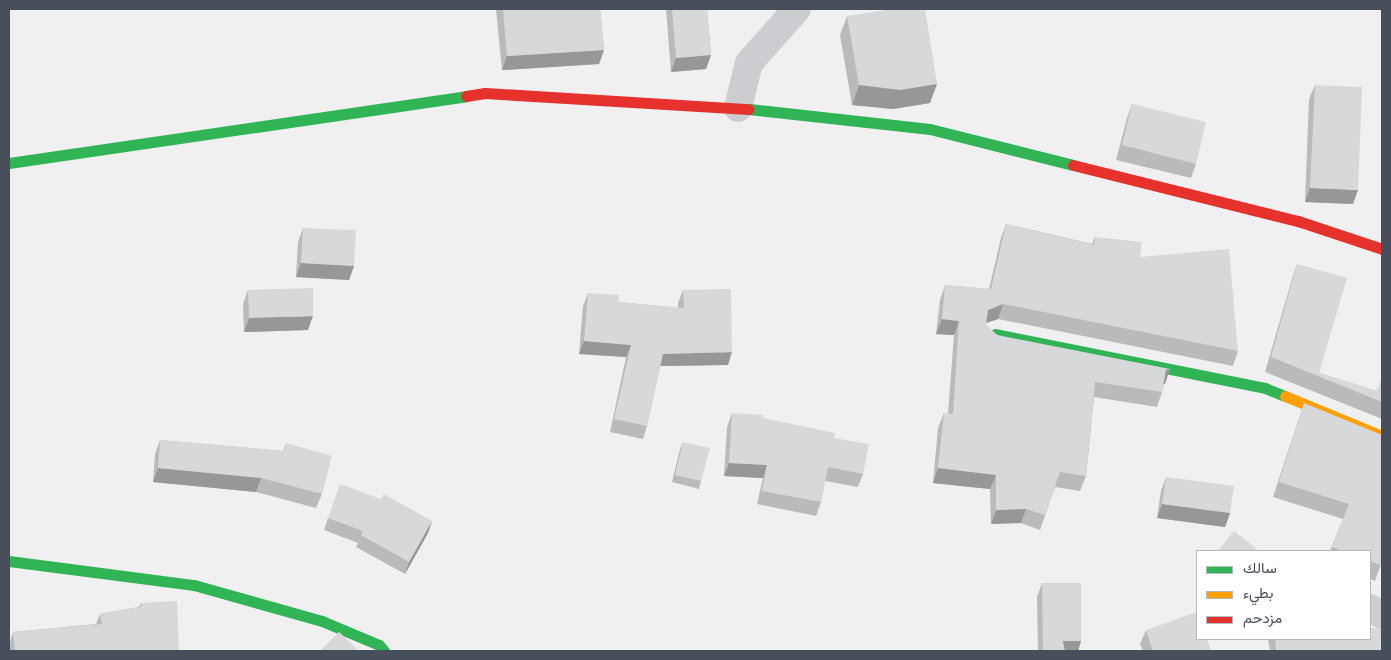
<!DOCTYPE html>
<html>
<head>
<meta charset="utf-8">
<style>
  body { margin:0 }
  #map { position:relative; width:1391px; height:660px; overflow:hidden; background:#f0f0f0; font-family:"PT Sans",Vazirmatn,sans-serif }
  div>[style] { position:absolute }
  .street>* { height:28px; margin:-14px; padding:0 14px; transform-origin:14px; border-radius:14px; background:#cccdd0 }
  .fast>* { height:11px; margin:-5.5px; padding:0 5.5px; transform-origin:5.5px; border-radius:5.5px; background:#30b455 }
  .slow>* { height:11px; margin:-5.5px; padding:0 5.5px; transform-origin:5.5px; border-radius:5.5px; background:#ff9f0a }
  .jam>* { height:11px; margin:-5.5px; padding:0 5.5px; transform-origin:5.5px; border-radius:5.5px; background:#e5322d }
  .wall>* { inset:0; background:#b9babb }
  .shaded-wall>* { inset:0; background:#969799 }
  .building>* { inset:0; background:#d7d8da }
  span { translate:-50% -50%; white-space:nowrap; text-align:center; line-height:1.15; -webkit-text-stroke:5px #fff; paint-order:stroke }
  .frame { position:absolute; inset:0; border:10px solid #484f5b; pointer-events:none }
  .legend { position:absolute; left:1196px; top:550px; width:175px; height:90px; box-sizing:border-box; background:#fff; border:1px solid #b6b9bd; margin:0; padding:6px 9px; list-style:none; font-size:15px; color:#484f5b }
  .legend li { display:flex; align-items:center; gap:10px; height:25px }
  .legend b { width:25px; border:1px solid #b6b9bd }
</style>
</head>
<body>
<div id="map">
  <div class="street">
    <div style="left:738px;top:108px;width:46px;rotate:-76.3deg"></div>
    <div style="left:749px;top:63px;width:72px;rotate:-48.4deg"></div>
    <div style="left:1370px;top:608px;width:14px;rotate:30deg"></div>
  </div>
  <div class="fast">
    <div style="left:749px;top:109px;width:182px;rotate:6.3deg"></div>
    <div style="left:930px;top:129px;width:147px;rotate:14.1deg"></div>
    <div style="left:9px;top:163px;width:462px;rotate:-8.3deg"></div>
    <div style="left:995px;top:334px;width:275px;rotate:11.3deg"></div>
    <div style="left:1265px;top:388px;width:22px;rotate:22deg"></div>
    <div style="left:9px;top:561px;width:187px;rotate:7.4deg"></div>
    <div style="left:194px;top:585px;width:133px;rotate:15.7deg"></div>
    <div style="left:322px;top:621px;width:62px;rotate:22.8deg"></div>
    <div style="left:379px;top:645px;width:8px;rotate:50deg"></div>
  </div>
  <div class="slow">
    <div style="left:1285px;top:396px;width:105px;rotate:22.4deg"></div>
  </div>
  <div class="jam">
    <div style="left:466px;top:96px;width:19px;rotate:-9deg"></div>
    <div style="left:485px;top:93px;width:264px;rotate:3.5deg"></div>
    <div style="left:1073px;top:165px;width:232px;rotate:14deg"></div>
    <div style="left:1298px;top:221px;width:89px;rotate:18.4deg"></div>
  </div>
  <div class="wall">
    <div style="clip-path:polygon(496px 9px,600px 9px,604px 50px,599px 64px,502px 70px)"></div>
    <div style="clip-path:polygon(666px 9px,707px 9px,711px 55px,706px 69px,671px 72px)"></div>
    <div style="clip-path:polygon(847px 16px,930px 103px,893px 109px,852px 105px,840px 35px)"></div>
    <div style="clip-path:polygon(1315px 85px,1353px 204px,1305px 202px,1309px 99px)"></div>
    <div style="clip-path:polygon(1132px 104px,1196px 164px,1191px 178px,1116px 160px,1127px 118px)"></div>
    <div style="clip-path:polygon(1006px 224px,1092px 244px,1095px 237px,1140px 257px,1238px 351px,1233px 366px,998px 319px,986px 323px,986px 325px,997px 335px,1165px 384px,1164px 384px,1162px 392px,1157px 407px,1094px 397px,1086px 476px,1080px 491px,1055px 487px,1040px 530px,1021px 523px,991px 524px,990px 489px,933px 483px,938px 428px,944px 413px,948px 414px,954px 335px,936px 334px,940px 300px,945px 285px,989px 289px,1001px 238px)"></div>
    <div style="clip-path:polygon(303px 228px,354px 266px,349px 280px,296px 277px,298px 242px)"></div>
    <div style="clip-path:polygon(1297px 264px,1319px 373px,1377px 391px,1382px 379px,1382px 419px,1265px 372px,1292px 279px)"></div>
    <div style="clip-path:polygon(248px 290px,308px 330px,244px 332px,243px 304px)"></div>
    <div style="clip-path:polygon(683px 290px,728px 365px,660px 366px,647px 426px,643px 439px,610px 432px,626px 357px,579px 354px,583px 306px,588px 293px,619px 302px,678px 308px,678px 303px)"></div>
    <div style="clip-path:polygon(1304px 403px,1382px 561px,1375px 581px,1370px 579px,1370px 551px,1330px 551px,1343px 519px,1273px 497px)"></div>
    <div style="clip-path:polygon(732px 413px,763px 418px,834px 438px,863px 474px,858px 487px,825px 481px,821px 502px,816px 516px,757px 504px,763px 478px,724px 476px,727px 427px)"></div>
    <div style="clip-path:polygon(160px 440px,283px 451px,286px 443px,322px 494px,316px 508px,256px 492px,153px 482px,155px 454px)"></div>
    <div style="clip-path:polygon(683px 442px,701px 481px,699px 489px,672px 482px,680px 449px)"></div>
    <div style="clip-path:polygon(1166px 477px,1230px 513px,1225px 527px,1157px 518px,1161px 491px)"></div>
    <div style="clip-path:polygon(328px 518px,432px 521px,428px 533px,405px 574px,356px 547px,358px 543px,324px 530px)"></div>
    <div style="clip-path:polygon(1042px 583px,1081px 641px,1078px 651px,1038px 651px,1037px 597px)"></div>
    <div style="clip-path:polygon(141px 603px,179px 651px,9px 651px,9px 645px,13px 632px,96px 624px,100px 614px,139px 607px)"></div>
    <div style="clip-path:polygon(1146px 630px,1211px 651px,1143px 651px,1140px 644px)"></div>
    <div style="clip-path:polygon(1268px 639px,1370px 639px,1380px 651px,1270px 651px)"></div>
  </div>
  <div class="shaded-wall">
    <div style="clip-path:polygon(604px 50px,599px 64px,502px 70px,507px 56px)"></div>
    <div style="clip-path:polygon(711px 55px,706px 69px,671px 72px,676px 58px)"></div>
    <div style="clip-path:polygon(937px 84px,930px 103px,893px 109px,852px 105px,859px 85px)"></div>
    <div style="clip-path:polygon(1310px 188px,1358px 190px,1353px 204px,1305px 202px)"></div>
    <div style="clip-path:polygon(301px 263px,354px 266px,349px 280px,296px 277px)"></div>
    <div style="clip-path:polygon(1003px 304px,998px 319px,983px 324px,988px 310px)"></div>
    <div style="clip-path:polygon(313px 316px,308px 330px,244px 332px,249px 318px)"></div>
    <div style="clip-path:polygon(942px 319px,959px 321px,954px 335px,936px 334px)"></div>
    <div style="clip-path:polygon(584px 341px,631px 345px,626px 357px,579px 354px)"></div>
    <div style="clip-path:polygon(732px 352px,728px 365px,658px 366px,663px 354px)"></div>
    <div style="clip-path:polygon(1170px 369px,1165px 384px,1160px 384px,1166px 370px)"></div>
    <div style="clip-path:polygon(729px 463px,767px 465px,763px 478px,724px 476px)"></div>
    <div style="clip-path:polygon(158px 468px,261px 478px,256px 492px,153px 482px)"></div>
    <div style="clip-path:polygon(938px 468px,996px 475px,990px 489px,933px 483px)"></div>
    <div style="clip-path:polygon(1162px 504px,1230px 513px,1225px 527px,1157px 518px)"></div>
    <div style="clip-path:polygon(1026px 509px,1021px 523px,991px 524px,996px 510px)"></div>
    <div style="clip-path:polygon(432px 521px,428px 533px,405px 574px,409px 562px)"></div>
    <div style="clip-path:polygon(1063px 641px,1081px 641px,1078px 651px,1059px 651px)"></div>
  </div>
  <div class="building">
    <div style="clip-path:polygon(503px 9px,600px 9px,604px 50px,507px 56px)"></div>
    <div style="clip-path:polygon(672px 9px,707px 9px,711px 55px,676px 58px)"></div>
    <div style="clip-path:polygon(893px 9px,925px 9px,937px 84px,900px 90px,859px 85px,847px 16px)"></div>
    <div style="clip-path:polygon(1315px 85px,1362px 87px,1358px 190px,1310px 188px)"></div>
    <div style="clip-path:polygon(1132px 104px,1206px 122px,1196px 164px,1122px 145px)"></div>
    <div style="clip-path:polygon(1006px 224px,1094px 245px,1095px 237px,1142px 242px,1140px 257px,1229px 249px,1238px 351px,1003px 304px,988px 310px,986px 325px,997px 335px,1170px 369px,1166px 370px,1162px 392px,1095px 382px,1086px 476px,1060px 472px,1045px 515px,1026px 509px,996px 510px,996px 475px,938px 468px,944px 413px,953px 414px,959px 321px,942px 319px,945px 285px,991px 289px)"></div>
    <div style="clip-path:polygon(303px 228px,356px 230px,354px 266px,301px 263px)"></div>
    <div style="clip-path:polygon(1297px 264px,1347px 278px,1319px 373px,1377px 391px,1382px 379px,1382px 402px,1271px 357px)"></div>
    <div style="clip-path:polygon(313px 288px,313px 316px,249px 318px,248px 290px)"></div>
    <div style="clip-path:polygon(731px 289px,732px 352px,663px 354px,647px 426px,614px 419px,631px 345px,584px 341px,588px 293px,619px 295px,619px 302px,684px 308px,683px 290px)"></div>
    <div style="clip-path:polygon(1304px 403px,1382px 435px,1382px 561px,1380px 565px,1370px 561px,1370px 551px,1344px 551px,1332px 547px,1349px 504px,1279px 482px)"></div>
    <div style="clip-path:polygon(732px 413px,763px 415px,763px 418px,835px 433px,834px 438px,869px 444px,863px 474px,828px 467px,821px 502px,762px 491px,767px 465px,729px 463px)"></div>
    <div style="clip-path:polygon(160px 440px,284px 451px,286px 443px,332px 456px,322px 494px,261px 478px,158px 468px)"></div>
    <div style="clip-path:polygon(683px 442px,710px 448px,701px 481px,675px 475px)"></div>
    <div style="clip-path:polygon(1166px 477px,1234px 486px,1230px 513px,1162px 504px)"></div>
    <div style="clip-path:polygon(340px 484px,381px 499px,384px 494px,432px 521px,409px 562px,361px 535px,363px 531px,328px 518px)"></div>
    <div style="clip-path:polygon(1234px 531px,1257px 549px,1255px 551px,1218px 551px)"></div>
    <div style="clip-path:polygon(1042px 583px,1081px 583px,1081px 641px,1063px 641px,1065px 651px,1043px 651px)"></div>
    <div style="clip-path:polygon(177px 601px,179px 651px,15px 651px,13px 632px,102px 624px,100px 614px,141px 607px,141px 603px)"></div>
    <div style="clip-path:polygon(1197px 612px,1197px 639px,1207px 639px,1211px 651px,1153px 651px,1146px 630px)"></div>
    <div style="clip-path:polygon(1370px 628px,1382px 629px,1380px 651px,1276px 651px,1275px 639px,1370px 639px)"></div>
    <div style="clip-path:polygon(339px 632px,359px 651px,320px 651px)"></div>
  </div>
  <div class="frame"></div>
  <ul class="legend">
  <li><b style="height:6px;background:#30b455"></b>سالك</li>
  <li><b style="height:6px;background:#ff9f0a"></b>بطيء</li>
  <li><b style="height:6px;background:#e5322d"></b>مزدحم</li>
  </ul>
</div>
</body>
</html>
